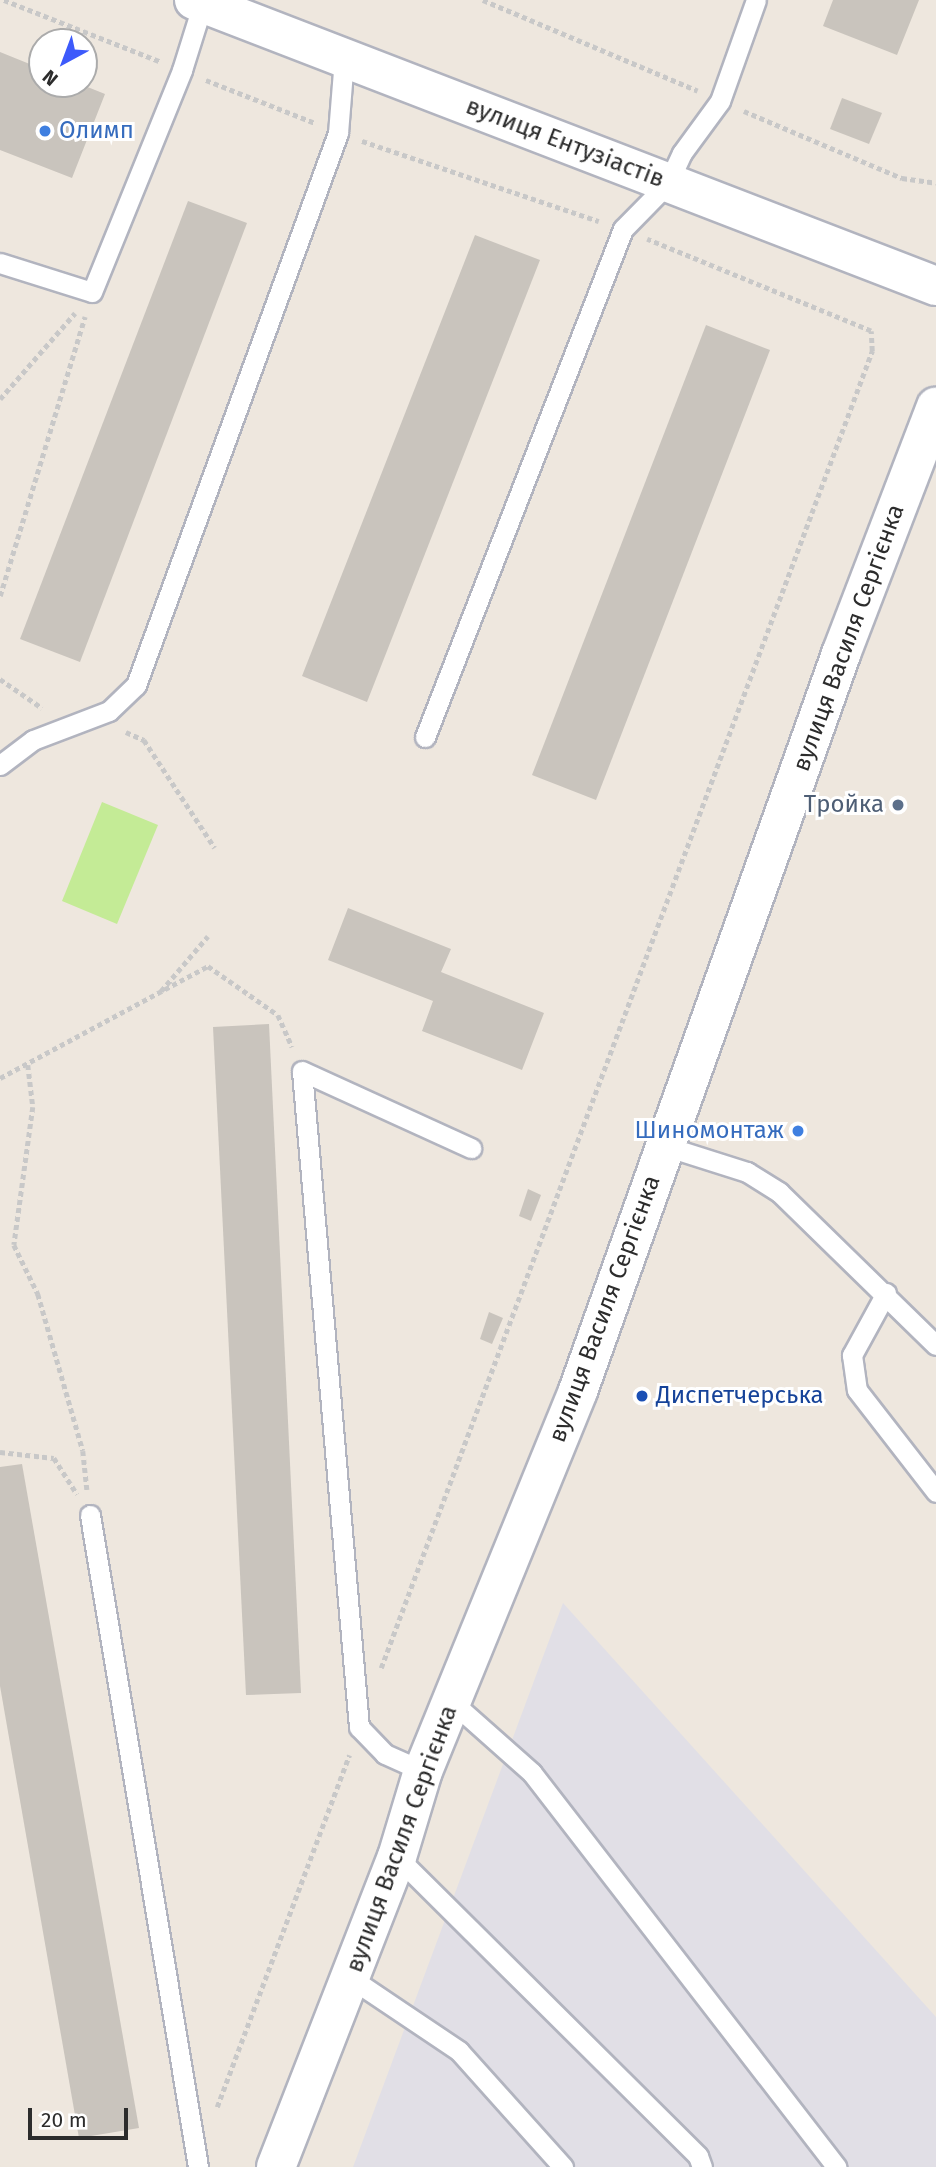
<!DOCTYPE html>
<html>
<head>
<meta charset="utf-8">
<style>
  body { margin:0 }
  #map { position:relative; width:936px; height:2167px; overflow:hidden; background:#eee7de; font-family:"Fira Sans",sans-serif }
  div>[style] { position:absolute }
  .industrial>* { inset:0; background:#e1dfe6 }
  .pitch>* { inset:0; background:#c4eb96 }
  .building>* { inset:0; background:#c9c4bd }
  .path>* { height:4.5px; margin-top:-2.25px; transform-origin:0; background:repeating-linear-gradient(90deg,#c8c8c8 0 5px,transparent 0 8.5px) }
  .roads { filter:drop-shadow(2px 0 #b2b4bf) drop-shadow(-2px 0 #b2b4bf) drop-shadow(0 2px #b2b4bf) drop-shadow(0 -2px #b2b4bf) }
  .lane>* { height:19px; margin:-9.5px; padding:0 9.5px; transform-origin:9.5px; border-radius:9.5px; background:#fff }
  .secondary>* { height:38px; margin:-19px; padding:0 19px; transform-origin:19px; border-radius:19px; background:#fff }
  .dots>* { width:19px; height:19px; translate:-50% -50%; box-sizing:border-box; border:4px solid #fff; border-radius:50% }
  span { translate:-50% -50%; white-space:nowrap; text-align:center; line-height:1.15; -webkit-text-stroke:6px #fff; paint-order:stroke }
  .shop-label { font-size:24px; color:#366cbe }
  .left { translate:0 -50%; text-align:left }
  .right { translate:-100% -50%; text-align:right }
  .street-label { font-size:24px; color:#2c2c2c }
  .service-label { font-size:24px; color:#4e5e75 }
  .transit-label { font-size:24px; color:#164399 }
  .north { position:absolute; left:28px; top:28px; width:70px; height:70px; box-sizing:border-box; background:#fff; border:2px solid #ababab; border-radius:50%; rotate:221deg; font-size:19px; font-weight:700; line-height:28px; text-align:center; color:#2c2c2c }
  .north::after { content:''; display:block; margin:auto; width:24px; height:32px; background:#3d5afb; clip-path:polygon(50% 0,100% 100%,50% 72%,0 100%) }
  .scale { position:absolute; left:28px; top:2108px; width:100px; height:32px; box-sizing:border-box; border:4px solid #2c2c2c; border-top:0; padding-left:9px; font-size:21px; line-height:24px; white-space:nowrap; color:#2c2c2c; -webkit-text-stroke:5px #fff; paint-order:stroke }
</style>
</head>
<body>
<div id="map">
  <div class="industrial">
    <div style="clip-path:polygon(563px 1603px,936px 2017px,936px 2167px,353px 2167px)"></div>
  </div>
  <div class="pitch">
    <div style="clip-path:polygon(102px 802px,158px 825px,117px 924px,62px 901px)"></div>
  </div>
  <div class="building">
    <div style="clip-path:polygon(833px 0,919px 0,897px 55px,823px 26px)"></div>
    <div style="clip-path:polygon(0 52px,42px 69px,42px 84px,80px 84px,105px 94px,72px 178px,0 150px)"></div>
    <div style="clip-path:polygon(842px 98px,882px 113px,869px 144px,830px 129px)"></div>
    <div style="clip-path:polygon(188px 201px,247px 223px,80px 662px,20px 639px)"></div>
    <div style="clip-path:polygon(475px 235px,540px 260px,367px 702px,302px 676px)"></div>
    <div style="clip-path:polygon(706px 325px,770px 350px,596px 800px,532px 775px)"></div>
    <div style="clip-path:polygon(348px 908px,451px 949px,441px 972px,544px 1013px,522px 1070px,422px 1031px,433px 1001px,328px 960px)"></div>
    <div style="clip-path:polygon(269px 1024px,301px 1693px,246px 1695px,213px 1027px)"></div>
    <div style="clip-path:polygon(528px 1189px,541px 1195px,531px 1221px,519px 1216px)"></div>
    <div style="clip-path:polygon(489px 1312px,503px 1318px,492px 1344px,480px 1339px)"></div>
    <div style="clip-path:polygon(22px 1464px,139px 2128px,79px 2138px,0 1686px,0 1467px)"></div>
  </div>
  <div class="path">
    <div style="left:4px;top:0;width:167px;rotate:21.5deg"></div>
    <div style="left:483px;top:0;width:233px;rotate:22.9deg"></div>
    <div style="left:206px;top:80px;width:117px;rotate:21.5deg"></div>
    <div style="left:744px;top:111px;width:172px;rotate:23deg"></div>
    <div style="left:902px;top:178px;width:34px;rotate:8deg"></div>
    <div style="left:362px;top:141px;width:250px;rotate:18.7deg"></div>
    <div style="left:0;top:399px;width:114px;rotate:-48.9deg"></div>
    <div style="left:0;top:596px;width:292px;rotate:-73.1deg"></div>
    <div style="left:0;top:679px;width:51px;rotate:34.6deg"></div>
    <div style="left:126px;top:732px;width:20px;rotate:24deg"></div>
    <div style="left:144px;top:740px;width:129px;rotate:56.7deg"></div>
    <div style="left:161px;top:991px;width:72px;rotate:-49.5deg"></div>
    <div style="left:28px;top:1065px;width:42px;rotate:83.2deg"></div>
    <div style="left:33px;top:1107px;width:139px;rotate:97.8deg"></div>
    <div style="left:14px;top:1245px;width:55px;rotate:63.9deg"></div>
    <div style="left:38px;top:1294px;width:163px;rotate:74deg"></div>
    <div style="left:83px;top:1451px;width:39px;rotate:84deg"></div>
    <div style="left:0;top:1078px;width:236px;rotate:-28.3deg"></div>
    <div style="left:208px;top:966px;width:85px;rotate:35deg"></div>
    <div style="left:278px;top:1015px;width:35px;rotate:66deg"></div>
    <div style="left:0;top:1452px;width:54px;rotate:6.3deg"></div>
    <div style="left:54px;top:1458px;width:43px;rotate:57.4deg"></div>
    <div style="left:381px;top:1668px;width:1406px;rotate:-69.55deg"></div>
    <div style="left:872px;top:351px;width:20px;rotate:-93deg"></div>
    <div style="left:871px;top:331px;width:242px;rotate:-157.7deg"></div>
    <div style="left:217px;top:2107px;width:376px;rotate:-69.4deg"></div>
  </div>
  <div class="roads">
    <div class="lane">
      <div style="left:0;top:263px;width:96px;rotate:17.5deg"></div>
      <div style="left:92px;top:292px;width:240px;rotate:-67.9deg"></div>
      <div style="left:182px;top:70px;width:70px;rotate:-72.6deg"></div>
      <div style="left:425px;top:737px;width:545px;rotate:-68.71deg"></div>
      <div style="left:623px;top:229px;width:64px;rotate:-45.6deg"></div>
      <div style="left:668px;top:183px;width:33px;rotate:-65deg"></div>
      <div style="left:682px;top:153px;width:64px;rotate:-53.8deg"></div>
      <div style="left:720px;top:101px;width:107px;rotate:-70.4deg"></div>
      <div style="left:0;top:765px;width:41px;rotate:-37.1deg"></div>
      <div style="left:33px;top:740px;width:81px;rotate:-20.9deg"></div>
      <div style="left:109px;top:711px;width:37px;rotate:-44deg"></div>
      <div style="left:136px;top:685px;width:588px;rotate:-69.9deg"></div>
      <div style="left:338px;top:133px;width:75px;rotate:-85.4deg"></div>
      <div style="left:665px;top:1146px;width:86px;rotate:17.6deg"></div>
      <div style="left:747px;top:1172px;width:38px;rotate:32deg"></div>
      <div style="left:779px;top:1192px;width:219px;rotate:44.3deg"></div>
      <div style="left:886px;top:1293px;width:71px;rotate:118.7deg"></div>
      <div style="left:852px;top:1355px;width:35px;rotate:82deg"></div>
      <div style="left:857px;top:1390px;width:129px;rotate:52.2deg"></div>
      <div style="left:90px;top:1515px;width:661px;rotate:80.59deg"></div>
      <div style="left:451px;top:1701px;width:108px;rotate:41.6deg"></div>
      <div style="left:532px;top:1773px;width:498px;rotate:52.3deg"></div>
      <div style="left:423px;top:1771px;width:42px;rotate:-155.9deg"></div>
      <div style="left:385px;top:1754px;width:37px;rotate:-134deg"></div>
      <div style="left:359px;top:1727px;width:658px;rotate:-94.97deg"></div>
      <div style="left:302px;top:1071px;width:186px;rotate:24.5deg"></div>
      <div style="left:397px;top:1857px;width:424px;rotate:44.8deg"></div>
      <div style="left:698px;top:2156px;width:12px;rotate:70deg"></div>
      <div style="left:352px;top:1979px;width:129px;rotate:33.9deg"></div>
      <div style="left:459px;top:2051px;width:156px;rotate:48.1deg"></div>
    </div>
    <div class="secondary">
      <div style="left:194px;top:0;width:795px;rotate:21.08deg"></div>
      <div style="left:276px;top:2167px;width:333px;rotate:-68.7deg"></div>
      <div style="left:397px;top:1857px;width:90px;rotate:-73.2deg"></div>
      <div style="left:423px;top:1771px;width:410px;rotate:-67.8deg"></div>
      <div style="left:578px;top:1391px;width:783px;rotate:-70.36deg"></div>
      <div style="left:841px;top:654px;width:265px;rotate:-69deg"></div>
    </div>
  </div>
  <div class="dots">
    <div style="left:45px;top:131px;background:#3f7fe0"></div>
    <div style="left:898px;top:805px;background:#5c6f8a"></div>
    <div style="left:798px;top:1131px;background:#3f7fe0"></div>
    <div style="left:642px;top:1396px;background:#1a4fb4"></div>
  </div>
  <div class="shop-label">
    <span class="left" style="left:59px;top:131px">Олимп</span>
    <span class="right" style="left:784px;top:1131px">Шиномонтаж</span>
  </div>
  <div class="street-label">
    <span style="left:565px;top:143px;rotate:21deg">вулиця Ентузіастів</span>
    <span style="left:849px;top:638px;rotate:-70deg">вулиця Василя Сергієнка</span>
    <span style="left:605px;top:1309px;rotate:-70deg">вулиця Василя Сергієнка</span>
    <span style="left:402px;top:1839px;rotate:-70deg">вулиця Василя Сергієнка</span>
  </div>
  <div class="service-label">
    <span class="right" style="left:884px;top:805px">Тройка</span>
  </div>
  <div class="transit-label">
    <span class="left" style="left:656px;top:1396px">Диспетчерська</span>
  </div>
  <div class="north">N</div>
  <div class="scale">20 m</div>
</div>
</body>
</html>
